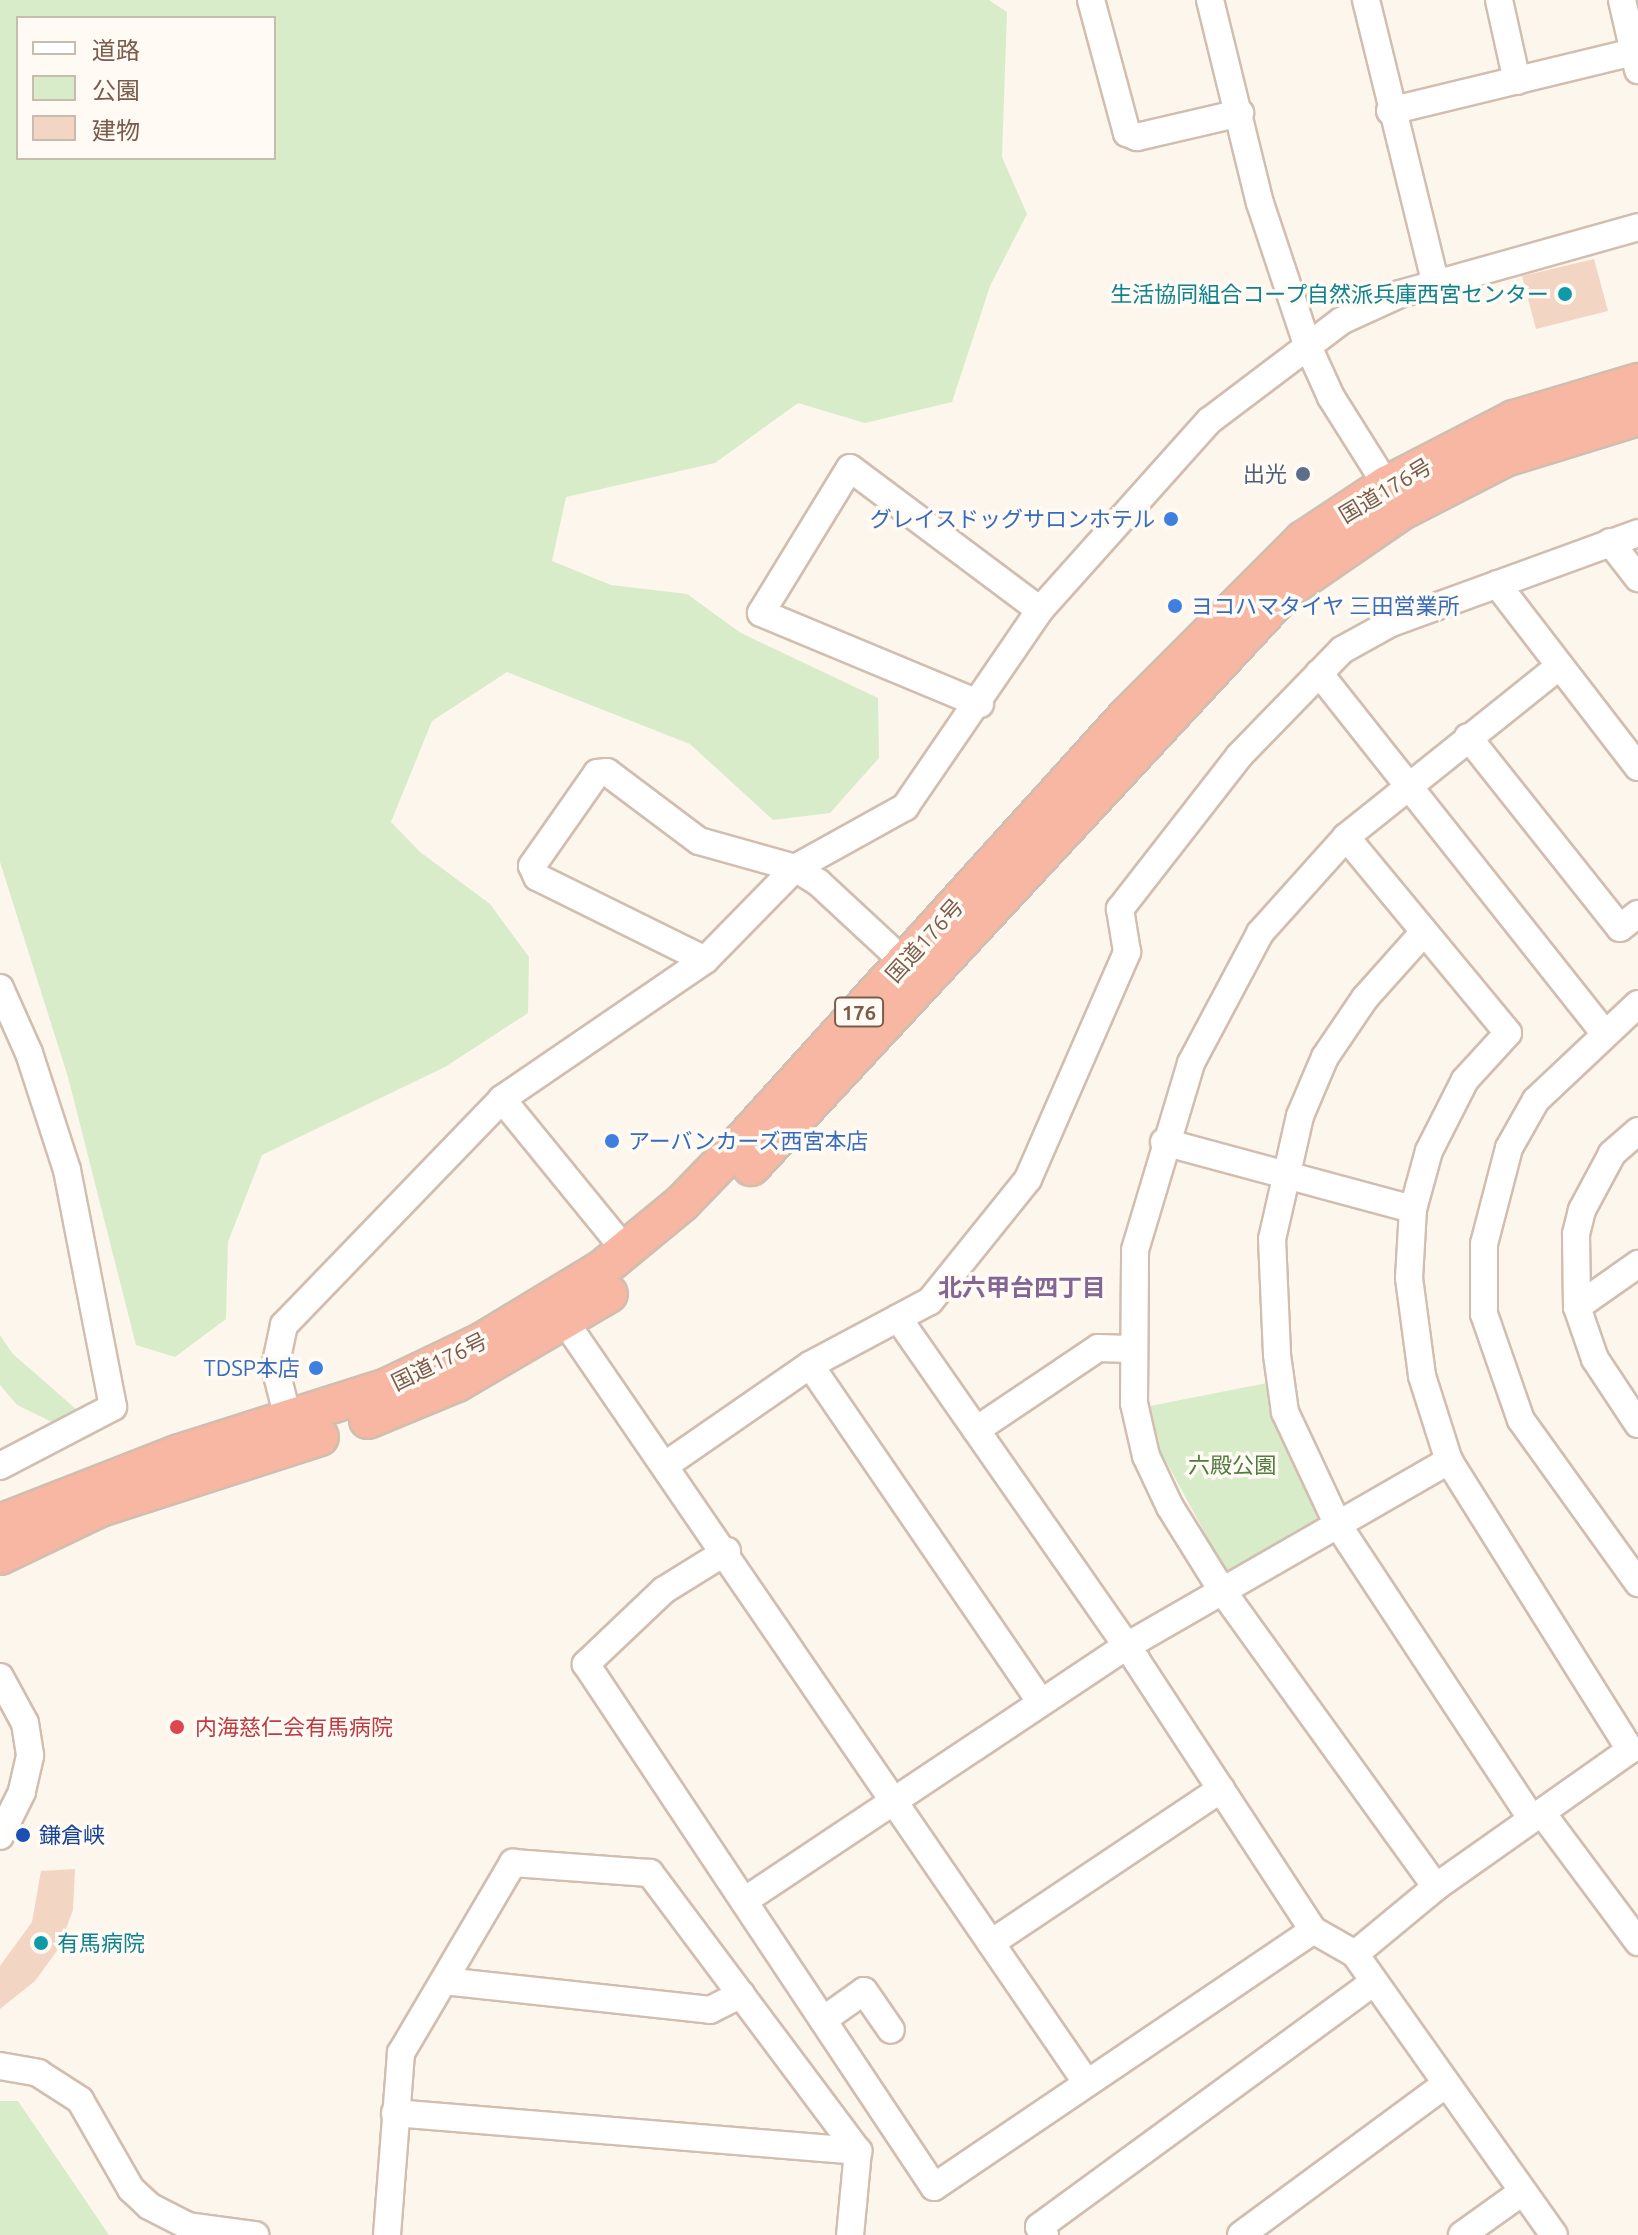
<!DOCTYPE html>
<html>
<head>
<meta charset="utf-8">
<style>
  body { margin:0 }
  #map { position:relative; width:1638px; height:2235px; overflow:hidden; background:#fdf6ec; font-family:Ubuntu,"Noto Sans JP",sans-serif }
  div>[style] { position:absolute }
  .green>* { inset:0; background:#d8ecc9 }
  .building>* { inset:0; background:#f3d5c3 }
  .roads { filter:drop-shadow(2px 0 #d1beb0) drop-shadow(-2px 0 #d1beb0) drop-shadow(0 2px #d1beb0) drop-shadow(0 -2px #d1beb0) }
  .minor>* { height:26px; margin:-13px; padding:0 13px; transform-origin:13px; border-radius:13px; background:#fff }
  .highway>* { height:36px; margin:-18px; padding:0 18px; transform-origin:18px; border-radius:18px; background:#f7b7a3 }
  .dots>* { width:22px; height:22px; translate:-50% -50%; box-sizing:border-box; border:4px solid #fffaf3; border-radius:50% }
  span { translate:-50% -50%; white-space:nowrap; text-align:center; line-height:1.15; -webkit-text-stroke:7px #fffaf3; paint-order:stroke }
  .shield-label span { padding:2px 6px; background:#fffaf3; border:2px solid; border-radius:6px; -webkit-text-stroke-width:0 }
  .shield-label { font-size:20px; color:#7a5c4d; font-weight:700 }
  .culture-label { font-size:22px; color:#0d838f }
  .right { translate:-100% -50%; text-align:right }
  .left { translate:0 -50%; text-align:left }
  .service-label { font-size:22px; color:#4e5e75 }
  .street-label { font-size:22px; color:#7a5c4d }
  .shop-label { font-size:22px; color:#366cbe }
  .park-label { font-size:22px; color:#537a41 }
  .health-label { font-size:22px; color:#be3a42 }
  .transit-label { font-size:22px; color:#164399 }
  .neighbourhood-label { font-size:24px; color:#846695; font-weight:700 }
  .legend { position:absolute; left:16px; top:16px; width:260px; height:144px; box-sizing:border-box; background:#fffaf3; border:2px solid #cabbb1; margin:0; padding:10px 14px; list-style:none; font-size:24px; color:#7a5c4d }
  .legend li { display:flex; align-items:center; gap:16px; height:40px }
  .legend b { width:40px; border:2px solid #cabbb1 }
</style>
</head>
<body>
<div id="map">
  <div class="green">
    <div style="clip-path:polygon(evenodd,0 0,989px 0,1007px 12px,1002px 157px,1027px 214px,990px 286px,952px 402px,865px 423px,798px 403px,715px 463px,566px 497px,552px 561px,611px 585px,687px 594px,741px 633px,878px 698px,879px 758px,830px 813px,773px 820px,690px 744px,507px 672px,432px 721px,391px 822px,420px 852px,490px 904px,529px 957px,528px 1013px,445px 1067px,262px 1155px,228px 1242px,226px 1319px,175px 1357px,136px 1345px,68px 1077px,0 862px,0 0,18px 18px,274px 18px,274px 158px,18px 158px,18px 18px)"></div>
    <div style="clip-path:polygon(0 1335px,12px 1353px,77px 1410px,54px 1423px,17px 1405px,0 1385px)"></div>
    <div style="clip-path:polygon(1267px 1383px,1277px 1419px,1323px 1520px,1227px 1574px,1161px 1452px,1150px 1406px)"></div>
    <div style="clip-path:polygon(0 2101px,18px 2101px,109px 2235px,0 2235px)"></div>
  </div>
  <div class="building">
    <div style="clip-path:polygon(1594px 259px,1608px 311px,1536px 329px,1522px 276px)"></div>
    <div style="clip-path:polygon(75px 1869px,73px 1910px,59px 1948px,35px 1981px,0 2009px,0 1966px,32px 1922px,41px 1871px)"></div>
  </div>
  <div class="roads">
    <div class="minor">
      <div style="left:1091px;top:0;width:138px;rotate:74.9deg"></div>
      <div style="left:1127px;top:133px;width:11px;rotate:22deg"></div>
      <div style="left:1137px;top:137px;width:106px;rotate:-13.1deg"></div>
      <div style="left:1210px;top:0;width:209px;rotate:76.2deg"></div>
      <div style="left:1260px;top:203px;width:149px;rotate:71.6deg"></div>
      <div style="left:1307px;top:344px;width:58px;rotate:65.6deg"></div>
      <div style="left:1331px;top:397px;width:118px;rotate:57.8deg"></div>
      <div style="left:1366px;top:0;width:289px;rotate:76.2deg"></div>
      <div style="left:1499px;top:0;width:83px;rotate:77.5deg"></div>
      <div style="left:1622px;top:0;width:72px;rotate:77.1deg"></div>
      <div style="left:1390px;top:111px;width:251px;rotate:-13.6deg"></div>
      <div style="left:1610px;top:542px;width:46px;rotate:52.1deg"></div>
      <div style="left:1497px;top:584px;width:231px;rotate:52.4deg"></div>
      <div style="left:1319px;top:673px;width:457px;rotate:51.6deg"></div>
      <div style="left:980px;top:704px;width:237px;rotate:-157.4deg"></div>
      <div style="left:761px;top:613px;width:170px;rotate:-58.5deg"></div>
      <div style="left:850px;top:468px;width:237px;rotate:36.8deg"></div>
      <div style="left:1468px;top:737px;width:244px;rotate:51.5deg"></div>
      <div style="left:1620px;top:928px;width:23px;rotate:-38deg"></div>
      <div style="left:1346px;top:837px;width:254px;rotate:50.4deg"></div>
      <div style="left:1508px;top:1033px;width:64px;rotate:132.5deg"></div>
      <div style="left:1465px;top:1080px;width:80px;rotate:116.9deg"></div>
      <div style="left:1429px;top:1151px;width:60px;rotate:105.4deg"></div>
      <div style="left:1413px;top:1209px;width:69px;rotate:93.3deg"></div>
      <div style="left:1409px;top:1278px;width:99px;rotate:82.4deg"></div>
      <div style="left:1422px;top:1376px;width:89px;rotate:72.4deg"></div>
      <div style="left:1449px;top:1461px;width:341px;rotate:57.9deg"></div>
      <div style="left:1630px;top:1750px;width:237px;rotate:144.8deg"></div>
      <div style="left:1436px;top:1887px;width:105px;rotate:140.4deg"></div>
      <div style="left:1424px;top:932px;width:89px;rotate:131.8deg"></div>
      <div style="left:1365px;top:998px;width:71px;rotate:124.1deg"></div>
      <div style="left:1325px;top:1057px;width:64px;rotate:113deg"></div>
      <div style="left:1300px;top:1116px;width:126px;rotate:102.8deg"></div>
      <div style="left:1272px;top:1239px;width:116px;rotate:87.5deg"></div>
      <div style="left:1277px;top:1355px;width:58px;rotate:82deg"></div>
      <div style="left:1285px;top:1412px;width:125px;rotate:64.9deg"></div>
      <div style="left:1338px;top:1525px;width:352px;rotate:56.6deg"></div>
      <div style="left:705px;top:960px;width:187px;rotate:-153.7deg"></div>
      <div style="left:537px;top:877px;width:12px;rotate:-114deg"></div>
      <div style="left:532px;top:866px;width:113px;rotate:-55deg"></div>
      <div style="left:597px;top:773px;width:10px;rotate:-6deg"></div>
      <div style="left:607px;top:772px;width:115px;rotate:36.9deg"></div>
      <div style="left:699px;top:841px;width:100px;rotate:15.7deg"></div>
      <div style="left:795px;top:868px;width:28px;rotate:32deg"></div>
      <div style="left:819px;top:883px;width:116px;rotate:42.9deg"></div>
      <div style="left:0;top:988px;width:71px;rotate:66deg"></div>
      <div style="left:29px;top:1053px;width:123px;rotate:72deg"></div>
      <div style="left:67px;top:1170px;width:241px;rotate:79deg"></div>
      <div style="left:113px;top:1407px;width:127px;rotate:152.4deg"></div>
      <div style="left:1638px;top:1004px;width:140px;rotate:136.7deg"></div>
      <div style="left:1536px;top:1100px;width:55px;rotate:119.4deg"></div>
      <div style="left:1509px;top:1148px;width:99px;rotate:104.6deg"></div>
      <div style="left:1484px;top:1244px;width:70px;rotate:90deg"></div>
      <div style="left:1484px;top:1314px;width:112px;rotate:70.8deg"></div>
      <div style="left:1521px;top:1420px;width:201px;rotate:54.3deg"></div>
      <div style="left:502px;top:1099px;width:195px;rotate:50.8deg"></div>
      <div style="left:1638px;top:1131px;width:35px;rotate:139deg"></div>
      <div style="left:1612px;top:1154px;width:64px;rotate:118.2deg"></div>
      <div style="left:1582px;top:1210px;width:25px;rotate:104deg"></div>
      <div style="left:1576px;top:1234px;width:73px;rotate:89.2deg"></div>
      <div style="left:1577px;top:1307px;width:55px;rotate:70.9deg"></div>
      <div style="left:1595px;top:1359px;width:78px;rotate:56.5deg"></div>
      <div style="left:1164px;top:1142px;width:258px;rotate:15.1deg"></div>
      <div style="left:1577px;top:1307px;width:75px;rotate:-35.2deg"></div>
      <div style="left:898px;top:1318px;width:418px;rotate:55.1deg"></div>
      <div style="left:1137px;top:1661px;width:321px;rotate:56.8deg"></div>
      <div style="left:1313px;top:1930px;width:48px;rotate:29.7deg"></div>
      <div style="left:1355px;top:1954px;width:344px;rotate:54.7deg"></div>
      <div style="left:566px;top:1323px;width:920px;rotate:55.58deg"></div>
      <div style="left:810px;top:1365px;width:407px;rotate:55.6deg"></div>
      <div style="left:289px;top:1422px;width:57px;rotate:-104.3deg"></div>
      <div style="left:275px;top:1367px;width:43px;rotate:-77.9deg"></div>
      <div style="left:284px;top:1325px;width:314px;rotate:-46deg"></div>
      <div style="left:502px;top:1099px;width:246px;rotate:-34.4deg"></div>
      <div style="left:705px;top:960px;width:129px;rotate:-45.6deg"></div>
      <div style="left:795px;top:868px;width:126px;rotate:-29deg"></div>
      <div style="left:905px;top:807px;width:239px;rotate:-55.6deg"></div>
      <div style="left:1040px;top:610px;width:254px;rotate:-48.2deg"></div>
      <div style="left:1209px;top:421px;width:166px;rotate:-37.1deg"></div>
      <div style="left:1341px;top:321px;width:65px;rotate:-24.6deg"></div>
      <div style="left:1400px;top:294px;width:247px;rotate:-15.7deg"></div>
      <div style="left:976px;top:1430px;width:147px;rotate:-33.9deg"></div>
      <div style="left:1098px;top:1348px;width:32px;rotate:2deg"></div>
      <div style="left:667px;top:1464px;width:174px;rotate:-34.7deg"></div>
      <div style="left:810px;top:1365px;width:136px;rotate:-28.1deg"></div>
      <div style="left:930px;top:1301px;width:156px;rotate:-51.2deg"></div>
      <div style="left:1028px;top:1179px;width:248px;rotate:-66.4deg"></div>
      <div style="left:1127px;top:952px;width:44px;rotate:-99.2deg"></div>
      <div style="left:1120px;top:909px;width:194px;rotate:-52.1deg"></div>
      <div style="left:1239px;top:756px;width:148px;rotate:-45.8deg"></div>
      <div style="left:1342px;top:650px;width:56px;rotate:-28.9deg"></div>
      <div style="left:1391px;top:623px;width:263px;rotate:-20deg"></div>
      <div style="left:727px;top:1551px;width:74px;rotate:148.2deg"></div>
      <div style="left:664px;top:1590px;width:108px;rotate:136.5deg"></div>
      <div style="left:586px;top:1664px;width:628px;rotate:56.36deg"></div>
      <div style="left:934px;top:2187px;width:458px;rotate:-34.1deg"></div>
      <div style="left:0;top:1677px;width:52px;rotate:61.5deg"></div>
      <div style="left:25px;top:1723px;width:33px;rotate:81deg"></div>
      <div style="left:30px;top:1756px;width:37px;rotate:103deg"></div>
      <div style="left:22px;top:1792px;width:49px;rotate:116.6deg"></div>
      <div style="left:1542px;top:1813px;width:161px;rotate:53.3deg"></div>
      <div style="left:1436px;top:1887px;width:364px;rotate:-125.8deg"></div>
      <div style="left:1223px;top:1592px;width:100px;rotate:-121.9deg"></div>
      <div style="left:1170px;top:1507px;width:56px;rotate:-115.2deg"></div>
      <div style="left:1146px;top:1456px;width:54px;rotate:-102.8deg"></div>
      <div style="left:1134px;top:1403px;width:153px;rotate:-89.6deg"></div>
      <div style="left:1135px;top:1250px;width:195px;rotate:-73.3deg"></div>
      <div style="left:1191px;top:1063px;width:147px;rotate:-62deg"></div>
      <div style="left:1260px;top:933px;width:129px;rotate:-48.1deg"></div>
      <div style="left:1346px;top:837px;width:270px;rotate:-38.7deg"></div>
      <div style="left:744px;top:1901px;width:458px;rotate:-33.7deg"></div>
      <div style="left:1125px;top:1647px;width:374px;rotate:-29.9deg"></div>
      <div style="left:991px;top:1943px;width:277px;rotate:-33.8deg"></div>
      <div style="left:444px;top:1981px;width:268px;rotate:6.2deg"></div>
      <div style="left:710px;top:2010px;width:35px;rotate:-27deg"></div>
      <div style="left:823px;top:2020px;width:50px;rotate:-35.3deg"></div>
      <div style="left:864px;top:1991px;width:47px;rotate:55.3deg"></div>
      <div style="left:0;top:2066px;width:39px;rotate:10deg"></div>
      <div style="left:38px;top:2073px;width:50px;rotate:32.7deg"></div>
      <div style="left:80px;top:2100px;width:103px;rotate:60.2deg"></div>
      <div style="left:131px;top:2189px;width:25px;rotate:43deg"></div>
      <div style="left:149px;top:2206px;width:44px;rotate:27.1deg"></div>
      <div style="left:188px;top:2226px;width:68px;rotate:7.7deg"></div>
      <div style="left:395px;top:2113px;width:465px;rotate:4.7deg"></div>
      <div style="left:387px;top:2235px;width:183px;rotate:-85.6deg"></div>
      <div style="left:401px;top:2053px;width:221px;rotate:-59.5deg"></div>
      <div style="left:513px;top:1863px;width:137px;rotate:4.2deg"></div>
      <div style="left:650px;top:1873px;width:347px;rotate:53.2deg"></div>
      <div style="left:858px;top:2151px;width:84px;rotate:95.4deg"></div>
      <div style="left:1045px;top:2235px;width:10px;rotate:-127deg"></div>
      <div style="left:1039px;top:2227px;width:415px;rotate:-36.2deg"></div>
      <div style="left:1241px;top:2235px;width:255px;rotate:-36.4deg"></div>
      <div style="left:1462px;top:2235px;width:74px;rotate:-35.6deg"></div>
    </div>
    <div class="highway">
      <div style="left:751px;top:1167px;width:788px;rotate:-47.11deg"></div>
      <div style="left:1287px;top:590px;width:140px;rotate:-34.5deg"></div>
      <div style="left:1402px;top:511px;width:116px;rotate:-27.2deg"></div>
      <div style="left:1505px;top:458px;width:139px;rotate:-17.1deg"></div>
      <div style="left:368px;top:1420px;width:96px;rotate:-22.6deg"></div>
      <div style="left:457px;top:1383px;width:176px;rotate:-30.4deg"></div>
      <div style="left:0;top:1523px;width:193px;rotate:-21.3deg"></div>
      <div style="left:180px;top:1453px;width:217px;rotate:-17.7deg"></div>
      <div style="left:387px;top:1387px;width:106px;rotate:-25.6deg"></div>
      <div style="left:483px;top:1341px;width:139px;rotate:-31.2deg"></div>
      <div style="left:602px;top:1269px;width:104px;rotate:-39.5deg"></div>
      <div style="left:682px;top:1203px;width:89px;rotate:-45.9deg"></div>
      <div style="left:744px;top:1139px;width:571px;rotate:-47.84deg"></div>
      <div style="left:1127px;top:716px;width:249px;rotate:-45deg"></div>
      <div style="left:1303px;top:540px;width:100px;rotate:-33.5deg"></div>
      <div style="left:1386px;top:485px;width:144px;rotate:-27.3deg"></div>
      <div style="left:1514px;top:419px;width:129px;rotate:-16.6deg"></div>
      <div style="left:0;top:1556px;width:111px;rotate:-25.6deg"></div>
      <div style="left:100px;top:1508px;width:231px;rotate:-17.9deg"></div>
    </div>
  </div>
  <div class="dots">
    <div style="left:1565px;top:294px;background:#0f9aa8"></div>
    <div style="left:1303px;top:474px;background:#5c6f8a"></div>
    <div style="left:1171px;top:519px;background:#3f7fe0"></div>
    <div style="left:1175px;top:606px;background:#3f7fe0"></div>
    <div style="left:612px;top:1141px;background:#3f7fe0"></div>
    <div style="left:316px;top:1368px;background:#3f7fe0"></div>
    <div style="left:177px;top:1727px;background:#e0444e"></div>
    <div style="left:23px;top:1835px;background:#1a4fb4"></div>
    <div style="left:41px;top:1943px;background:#0f9aa8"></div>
  </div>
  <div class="shield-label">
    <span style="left:859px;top:1012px">176</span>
  </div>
  <div class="culture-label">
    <span class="right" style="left:1549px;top:294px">生活協同組合コープ自然派兵庫西宮センター</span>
    <span class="left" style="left:57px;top:1943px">有馬病院</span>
  </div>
  <div class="service-label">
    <span class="right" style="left:1287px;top:474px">出光</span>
  </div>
  <div class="street-label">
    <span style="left:1385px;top:490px;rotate:-31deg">国道176号</span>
    <span style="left:924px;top:940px;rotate:-48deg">国道176号</span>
    <span style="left:439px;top:1361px;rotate:-26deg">国道176号</span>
  </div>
  <div class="shop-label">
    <span class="right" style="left:1155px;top:519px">グレイスドッグサロンホテル</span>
    <span class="left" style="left:1191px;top:606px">ヨコハマタイヤ 三田営業所</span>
    <span class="left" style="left:628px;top:1141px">アーバンカーズ西宮本店</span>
    <span class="right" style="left:300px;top:1368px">TDSP本店</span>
  </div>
  <div class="park-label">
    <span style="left:1232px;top:1465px">六殿公園</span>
  </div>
  <div class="health-label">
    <span class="left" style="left:195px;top:1727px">内海慈仁会有馬病院</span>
  </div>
  <div class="transit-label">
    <span class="left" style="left:39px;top:1835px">鎌倉峡</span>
  </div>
  <div class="neighbourhood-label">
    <span style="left:1022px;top:1288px">北六甲台四丁目</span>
  </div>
  <ul class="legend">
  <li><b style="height:10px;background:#fff"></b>道路</li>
  <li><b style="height:22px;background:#d8ecc9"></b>公園</li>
  <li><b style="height:22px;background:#f3d5c3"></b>建物</li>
  </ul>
</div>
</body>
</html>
